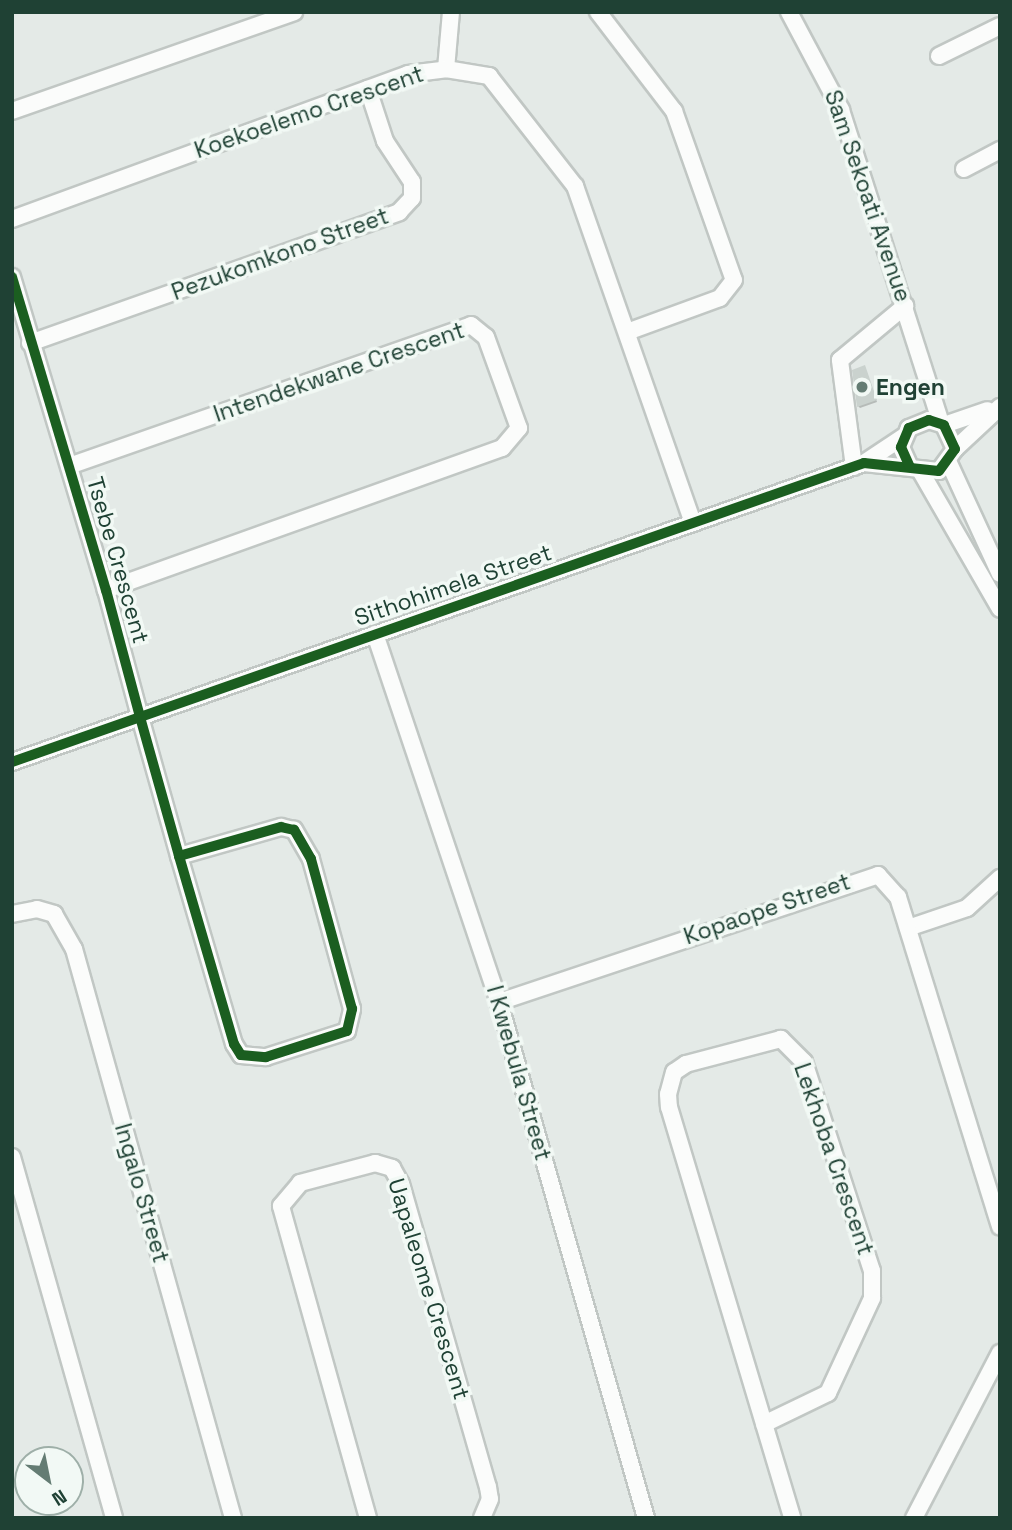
<!DOCTYPE html>
<html>
<head>
<meta charset="utf-8">
<style>
  body { margin:0 }
  #map { position:relative; width:1012px; height:1530px; overflow:hidden; background:#e4eae7; font-family:"Space Grotesk",sans-serif }
  div>[style] { position:absolute }
  .shadow>* { inset:0; background:#0003 }
  .building>* { inset:0; background:#cad2ce }
  .roads { filter:drop-shadow(2px 0 #c1c7c4) drop-shadow(-2px 0 #c1c7c4) drop-shadow(0 2px #c1c7c4) drop-shadow(0 -2px #c1c7c4) }
  .minor>* { height:16px; margin:-8px; padding:0 8px; transform-origin:8px; border-radius:8px; background:#fbfcfb }
  .cycleway>* { height:10px; margin:-5px; padding:0 5px; transform-origin:5px; border-radius:5px; background:#1b5e20 }
  .dots>* { width:19px; height:19px; translate:-50% -50%; box-sizing:border-box; border:4px solid #f2f9f5; border-radius:50% }
  span { translate:-50% -50%; white-space:nowrap; text-align:center; line-height:1.15; -webkit-text-stroke:7px #f2f9f5; paint-order:stroke }
  .street-label { font-size:23px; color:#1f4134 }
  .poi-label { font-size:23px; color:#1f4134; font-weight:700 }
  .left { translate:0 -50%; text-align:left }
  .frame { position:absolute; inset:0; border:14px solid #1f4134; pointer-events:none }
  .north { position:absolute; left:14px; top:1446px; width:70px; height:70px; box-sizing:border-box; background:#f2f9f5; border:2px solid #9eafa8; border-radius:50%; rotate:148deg; font-size:19px; font-weight:700; line-height:28px; text-align:center; color:#1f4134 }
  .north::after { content:''; display:block; margin:auto; width:24px; height:32px; background:#647c73; clip-path:polygon(50% 0,100% 100%,50% 72%,0 100%) }
</style>
</head>
<body>
<div id="map">
  <div class="shadow">
    <div style="clip-path:polygon(865px 367px,877px 402px,860px 408px,858px 406px)"></div>
  </div>
  <div class="building">
    <div style="clip-path:polygon(865px 365px,877px 400px,857px 407px,852px 370px)"></div>
  </div>
  <div class="roads">
    <div class="minor">
      <div style="left:598px;top:12px;width:125px;rotate:52.5deg"></div>
      <div style="left:674px;top:111px;width:179px;rotate:70.5deg"></div>
      <div style="left:734px;top:280px;width:23px;rotate:128deg"></div>
      <div style="left:720px;top:298px;width:99px;rotate:159.9deg"></div>
      <div style="left:789px;top:12px;width:111px;rotate:62deg"></div>
      <div style="left:841px;top:110px;width:329px;rotate:72.3deg"></div>
      <div style="left:939px;top:56px;width:68px;rotate:-26.2deg"></div>
      <div style="left:446px;top:69px;width:57px;rotate:-85deg"></div>
      <div style="left:12px;top:111px;width:299px;rotate:-19.3deg"></div>
      <div style="left:964px;top:169px;width:41px;rotate:-27.8deg"></div>
      <div style="left:12px;top:219px;width:422px;rotate:-20.1deg"></div>
      <div style="left:408px;top:74px;width:38px;rotate:-7deg"></div>
      <div style="left:446px;top:69px;width:44px;rotate:9.2deg"></div>
      <div style="left:489px;top:76px;width:140px;rotate:52deg"></div>
      <div style="left:575px;top:186px;width:357px;rotate:70.7deg"></div>
      <div style="left:12px;top:277px;width:327px;rotate:73.3deg"></div>
      <div style="left:106px;top:590px;width:131px;rotate:75deg"></div>
      <div style="left:140px;top:717px;width:144px;rotate:74.3deg"></div>
      <div style="left:179px;top:856px;width:196px;rotate:73.7deg"></div>
      <div style="left:234px;top:1044px;width:13px;rotate:58deg"></div>
      <div style="left:241px;top:1055px;width:25px;rotate:5deg"></div>
      <div style="left:266px;top:1057px;width:85px;rotate:-17.8deg"></div>
      <div style="left:347px;top:1031px;width:23px;rotate:-77deg"></div>
      <div style="left:352px;top:1009px;width:156px;rotate:-105.3deg"></div>
      <div style="left:311px;top:859px;width:34px;rotate:-120deg"></div>
      <div style="left:294px;top:830px;width:13px;rotate:-167deg"></div>
      <div style="left:281px;top:827px;width:106px;rotate:164.1deg"></div>
      <div style="left:30px;top:343px;width:392px;rotate:-19.5deg"></div>
      <div style="left:399px;top:212px;width:19px;rotate:-47deg"></div>
      <div style="left:412px;top:198px;width:16px;rotate:-90deg"></div>
      <div style="left:412px;top:182px;width:49px;rotate:-123.4deg"></div>
      <div style="left:385px;top:141px;width:55px;rotate:-108.1deg"></div>
      <div style="left:944px;top:425px;width:46px;rotate:-18.8deg"></div>
      <div style="left:955px;top:449px;width:62px;rotate:-43deg"></div>
      <div style="left:864px;top:463px;width:47px;rotate:-33.7deg"></div>
      <div style="left:949px;top:463px;width:122px;rotate:65.3deg"></div>
      <div style="left:69px;top:466px;width:426px;rotate:-19.3deg"></div>
      <div style="left:471px;top:325px;width:19px;rotate:39deg"></div>
      <div style="left:486px;top:337px;width:97px;rotate:70.1deg"></div>
      <div style="left:519px;top:428px;width:26px;rotate:130deg"></div>
      <div style="left:502px;top:448px;width:421px;rotate:160.3deg"></div>
      <div style="left:854px;top:467px;width:108px;rotate:-97.5deg"></div>
      <div style="left:840px;top:360px;width:85px;rotate:-39.7deg"></div>
      <div style="left:921px;top:472px;width:158px;rotate:60deg"></div>
      <div style="left:375px;top:634px;width:388px;rotate:71.4deg"></div>
      <div style="left:499px;top:1002px;width:537px;rotate:74.1deg"></div>
      <div style="left:12px;top:762px;width:903px;rotate:-19.34deg"></div>
      <div style="left:864px;top:463px;width:75px;rotate:6.1deg"></div>
      <div style="left:939px;top:471px;width:27px;rotate:-54deg"></div>
      <div style="left:955px;top:449px;width:26px;rotate:-115deg"></div>
      <div style="left:944px;top:425px;width:16px;rotate:-162deg"></div>
      <div style="left:929px;top:420px;width:22px;rotate:158deg"></div>
      <div style="left:909px;top:428px;width:21px;rotate:113deg"></div>
      <div style="left:901px;top:447px;width:22px;rotate:66deg"></div>
      <div style="left:12px;top:914px;width:25px;rotate:-11deg"></div>
      <div style="left:37px;top:909px;width:18px;rotate:16deg"></div>
      <div style="left:54px;top:914px;width:40px;rotate:60.3deg"></div>
      <div style="left:74px;top:949px;width:591px;rotate:74.39deg"></div>
      <div style="left:908px;top:928px;width:62px;rotate:-18.7deg"></div>
      <div style="left:967px;top:908px;width:45px;rotate:-42.3deg"></div>
      <div style="left:499px;top:1002px;width:400px;rotate:-18.5deg"></div>
      <div style="left:878px;top:875px;width:30px;rotate:48deg"></div>
      <div style="left:898px;top:897px;width:345px;rotate:72.8deg"></div>
      <div style="left:12px;top:1157px;width:375px;rotate:74.2deg"></div>
      <div style="left:764px;top:1424px;width:71px;rotate:-25.8deg"></div>
      <div style="left:828px;top:1393px;width:105px;rotate:-65.1deg"></div>
      <div style="left:872px;top:1298px;width:27px;rotate:-90deg"></div>
      <div style="left:872px;top:1271px;width:220px;rotate:-108deg"></div>
      <div style="left:804px;top:1062px;width:33px;rotate:-135deg"></div>
      <div style="left:781px;top:1039px;width:98px;rotate:165.3deg"></div>
      <div style="left:686px;top:1064px;width:14px;rotate:146deg"></div>
      <div style="left:674px;top:1072px;width:23px;rotate:105deg"></div>
      <div style="left:668px;top:1094px;width:13px;rotate:86deg"></div>
      <div style="left:669px;top:1107px;width:429px;rotate:73.3deg"></div>
      <div style="left:368px;top:1518px;width:324px;rotate:-105.6deg"></div>
      <div style="left:281px;top:1206px;width:30px;rotate:-50deg"></div>
      <div style="left:300px;top:1183px;width:78px;rotate:-14.9deg"></div>
      <div style="left:375px;top:1163px;width:18px;rotate:16deg"></div>
      <div style="left:392px;top:1168px;width:18px;rotate:61deg"></div>
      <div style="left:401px;top:1184px;width:315px;rotate:74deg"></div>
      <div style="left:488px;top:1487px;width:12px;rotate:81deg"></div>
      <div style="left:490px;top:1499px;width:21px;rotate:113deg"></div>
      <div style="left:914px;top:1518px;width:186px;rotate:-62.5deg"></div>
    </div>
  </div>
  <div class="cycleway">
    <div style="left:12px;top:277px;width:327px;rotate:73.3deg"></div>
    <div style="left:106px;top:590px;width:131px;rotate:75deg"></div>
    <div style="left:140px;top:717px;width:144px;rotate:74.3deg"></div>
    <div style="left:179px;top:856px;width:196px;rotate:73.7deg"></div>
    <div style="left:234px;top:1044px;width:13px;rotate:58deg"></div>
    <div style="left:241px;top:1055px;width:25px;rotate:5deg"></div>
    <div style="left:266px;top:1057px;width:85px;rotate:-17.8deg"></div>
    <div style="left:347px;top:1031px;width:23px;rotate:-77deg"></div>
    <div style="left:352px;top:1009px;width:156px;rotate:-105.3deg"></div>
    <div style="left:311px;top:859px;width:34px;rotate:-120deg"></div>
    <div style="left:294px;top:830px;width:13px;rotate:-167deg"></div>
    <div style="left:281px;top:827px;width:106px;rotate:164.1deg"></div>
    <div style="left:12px;top:762px;width:903px;rotate:-19.34deg"></div>
    <div style="left:864px;top:463px;width:75px;rotate:6.1deg"></div>
    <div style="left:939px;top:471px;width:27px;rotate:-54deg"></div>
    <div style="left:955px;top:449px;width:26px;rotate:-115deg"></div>
    <div style="left:944px;top:425px;width:16px;rotate:-162deg"></div>
    <div style="left:929px;top:420px;width:22px;rotate:158deg"></div>
    <div style="left:909px;top:428px;width:21px;rotate:113deg"></div>
    <div style="left:901px;top:447px;width:22px;rotate:66deg"></div>
  </div>
  <div class="dots">
    <div style="left:862px;top:387px;background:#647c73"></div>
  </div>
  <div class="street-label">
    <span style="left:309px;top:112px;rotate:-19deg">Koekoelemo Crescent</span>
    <span style="left:868px;top:196px;rotate:71deg">Sam Sekoati Avenue</span>
    <span style="left:280px;top:254px;rotate:-20deg">Pezukomkono Street</span>
    <span style="left:339px;top:372px;rotate:-19deg">Intendekwane Crescent</span>
    <span style="left:118px;top:560px;rotate:74deg">Tsebe Crescent</span>
    <span style="left:453px;top:585px;rotate:-19deg">Sithohimela Street</span>
    <span style="left:767px;top:909px;rotate:-19deg">Kopaope Street</span>
    <span style="left:519px;top:1073px;rotate:74deg">I Kwebula Street</span>
    <span style="left:834px;top:1159px;rotate:71deg">Lekhoba Crescent</span>
    <span style="left:142px;top:1193px;rotate:74deg">Ingalo Street</span>
    <span style="left:429px;top:1289px;rotate:73deg">Uapaleome Crescent</span>
  </div>
  <div class="poi-label">
    <span class="left" style="left:876px;top:387px">Engen</span>
  </div>
  <div class="frame"></div>
  <div class="north">N</div>
</div>
</body>
</html>
